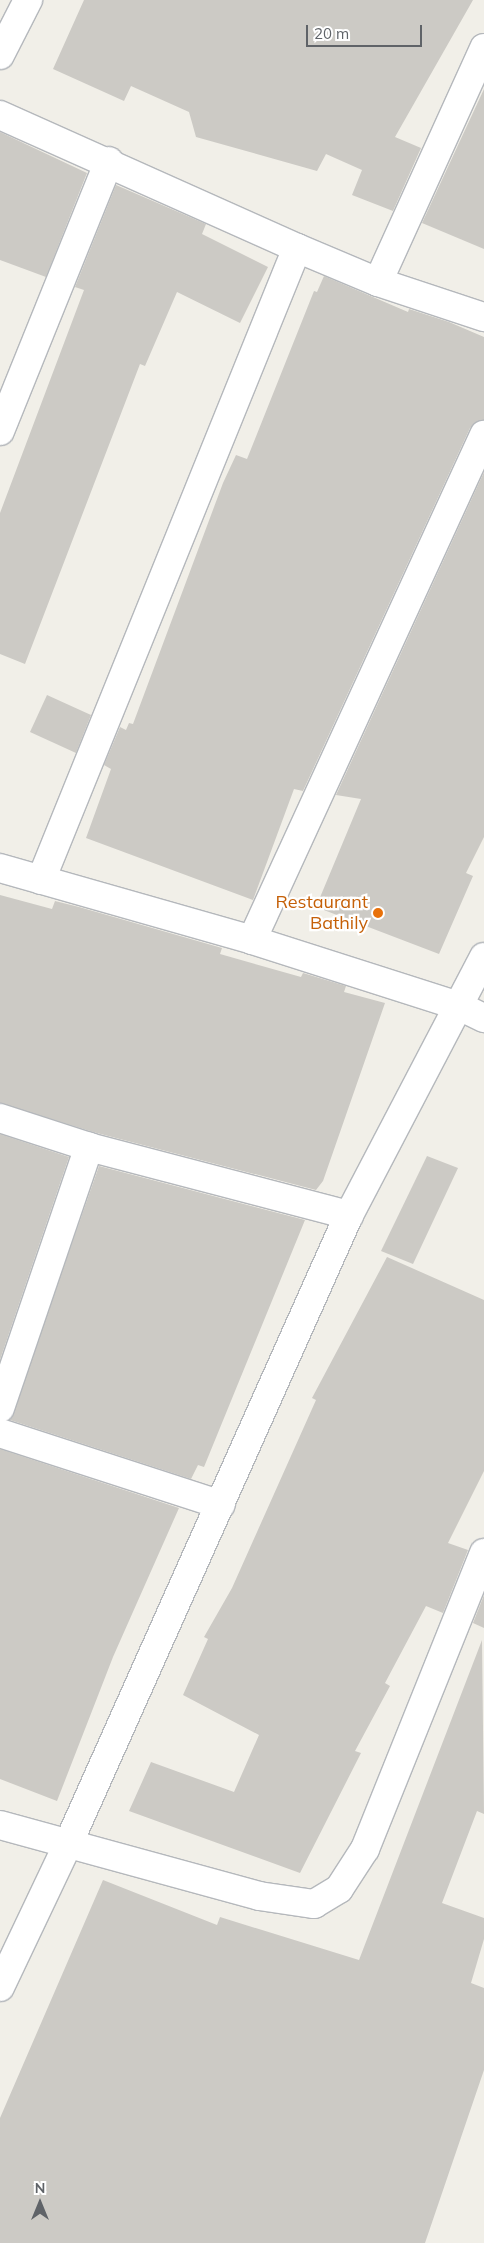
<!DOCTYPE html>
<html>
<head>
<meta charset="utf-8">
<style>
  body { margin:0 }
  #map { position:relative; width:484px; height:2243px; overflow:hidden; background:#f1efe8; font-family:Mulish,sans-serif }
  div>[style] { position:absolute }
  .building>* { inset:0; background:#cccac5 }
  .roads { filter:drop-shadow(1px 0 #b5b8bc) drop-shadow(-1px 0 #b5b8bc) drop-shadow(0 1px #b5b8bc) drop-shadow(0 -1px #b5b8bc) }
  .street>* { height:28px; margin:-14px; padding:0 14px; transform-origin:14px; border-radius:14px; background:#fff }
  .dots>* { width:14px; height:14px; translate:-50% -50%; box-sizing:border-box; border:2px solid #fff; border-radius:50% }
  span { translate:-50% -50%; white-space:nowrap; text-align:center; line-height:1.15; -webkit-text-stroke:4.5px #fff; paint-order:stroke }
  .food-label { font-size:18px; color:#c56008 }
  .right { translate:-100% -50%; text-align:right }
  .north { position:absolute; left:15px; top:2178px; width:50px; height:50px; -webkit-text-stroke:4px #fff; paint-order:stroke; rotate:0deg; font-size:14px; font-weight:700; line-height:20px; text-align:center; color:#5f6368 }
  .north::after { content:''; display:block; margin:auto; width:18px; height:22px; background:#5f6368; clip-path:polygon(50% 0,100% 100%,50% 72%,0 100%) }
  .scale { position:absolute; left:306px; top:25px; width:116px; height:22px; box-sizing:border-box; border:2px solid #5f6368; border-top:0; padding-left:6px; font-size:15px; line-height:18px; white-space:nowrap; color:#5f6368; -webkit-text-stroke:4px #fff; paint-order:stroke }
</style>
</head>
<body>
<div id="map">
  <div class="building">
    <div style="clip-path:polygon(84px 0,473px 0,395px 137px,421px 148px,393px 211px,352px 195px,362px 170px,326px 154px,317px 171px,196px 137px,189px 112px,131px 86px,124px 101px,53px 69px)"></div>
    <div style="clip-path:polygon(484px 89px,484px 249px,422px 223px)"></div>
    <div style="clip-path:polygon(0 132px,87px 173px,46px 277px,0 260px)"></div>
    <div style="clip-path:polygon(116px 185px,206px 224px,202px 234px,268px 267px,240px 323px,177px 292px,145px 366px,140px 364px,25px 664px,0 654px,0 513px,84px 290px,75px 287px)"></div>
    <div style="clip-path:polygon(324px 276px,408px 312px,409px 309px,449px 322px,484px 337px,484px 420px,470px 428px,303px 791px,294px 789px,253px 900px,86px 838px,111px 769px,104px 765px,120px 727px,126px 730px,129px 723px,133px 724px,223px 483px,236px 455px,247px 459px,314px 291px,317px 292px)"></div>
    <div style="clip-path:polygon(484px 472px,484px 837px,466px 873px,473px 876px,439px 954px,316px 907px,361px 799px,336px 795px)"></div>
    <div style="clip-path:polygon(47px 695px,91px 715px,76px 753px,30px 732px)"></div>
    <div style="clip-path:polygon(0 895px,52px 909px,55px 901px,79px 907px,222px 948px,220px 954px,301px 977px,303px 973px,346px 986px,344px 992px,385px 1003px,323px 1181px,316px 1190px,93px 1132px,0 1103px)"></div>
    <div style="clip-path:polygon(0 1134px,69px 1157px,0 1360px)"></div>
    <div style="clip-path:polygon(427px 1156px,458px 1168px,413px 1264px,381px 1251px)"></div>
    <div style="clip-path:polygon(99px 1166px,305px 1220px,204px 1467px,198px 1465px,191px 1479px,10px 1420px)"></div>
    <div style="clip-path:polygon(387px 1257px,484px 1300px,484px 1471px,448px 1543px,468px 1550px,443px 1613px,426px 1606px,385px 1683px,390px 1686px,355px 1751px,361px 1753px,300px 1873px,129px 1811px,151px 1762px,234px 1792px,259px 1735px,183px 1695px,208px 1639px,204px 1637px,232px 1588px,316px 1400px,312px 1398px)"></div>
    <div style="clip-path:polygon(0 1449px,179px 1508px,113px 1657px,57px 1801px,0 1779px)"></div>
    <div style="clip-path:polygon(484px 1595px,484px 1628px,473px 1623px)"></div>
    <div style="clip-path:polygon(482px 1640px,484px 1814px,477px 1811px,442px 1903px,484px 1918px,484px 1939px,471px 1983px,484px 1988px,484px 2070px,425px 2243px,0 2243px,0 2118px,103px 1880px,217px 1925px,220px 1917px,359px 1960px)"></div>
  </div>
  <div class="roads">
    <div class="street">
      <div style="left:0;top:55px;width:62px;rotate:-63deg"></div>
      <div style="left:0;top:115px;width:325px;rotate:24.1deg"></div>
      <div style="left:297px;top:248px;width:88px;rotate:22.8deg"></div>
      <div style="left:378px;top:282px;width:112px;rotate:18.3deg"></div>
      <div style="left:378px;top:282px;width:257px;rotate:-65.6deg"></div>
      <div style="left:0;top:431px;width:291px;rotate:-68deg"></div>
      <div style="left:0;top:868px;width:262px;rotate:15.9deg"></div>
      <div style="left:252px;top:940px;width:217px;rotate:17.7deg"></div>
      <div style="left:459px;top:1006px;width:28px;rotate:26deg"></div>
      <div style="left:41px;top:880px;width:682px;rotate:-67.95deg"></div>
      <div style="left:252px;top:940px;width:556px;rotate:-65.33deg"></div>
      <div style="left:0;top:1118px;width:94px;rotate:18deg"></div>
      <div style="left:89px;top:1147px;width:269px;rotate:14.7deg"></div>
      <div style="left:0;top:1408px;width:276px;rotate:-71.2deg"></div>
      <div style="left:0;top:1433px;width:232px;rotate:18deg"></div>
      <div style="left:0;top:1825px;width:269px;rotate:15.3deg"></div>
      <div style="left:259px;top:1896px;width:56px;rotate:8.3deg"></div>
      <div style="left:314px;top:1904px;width:29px;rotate:-31deg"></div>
      <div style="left:339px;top:1889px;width:48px;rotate:-57deg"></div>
      <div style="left:365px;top:1849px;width:319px;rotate:-68.1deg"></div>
      <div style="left:0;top:1987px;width:161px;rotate:-64.6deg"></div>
      <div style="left:69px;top:1842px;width:687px;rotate:-65.94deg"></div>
      <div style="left:349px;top:1215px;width:291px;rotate:-62.4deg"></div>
    </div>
  </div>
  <div class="dots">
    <div style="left:378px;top:913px;background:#e8710a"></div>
  </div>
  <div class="food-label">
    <span class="right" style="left:368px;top:913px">Restaurant<br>Bathily</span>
  </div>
  <div class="north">N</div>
  <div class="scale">20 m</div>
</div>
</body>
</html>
